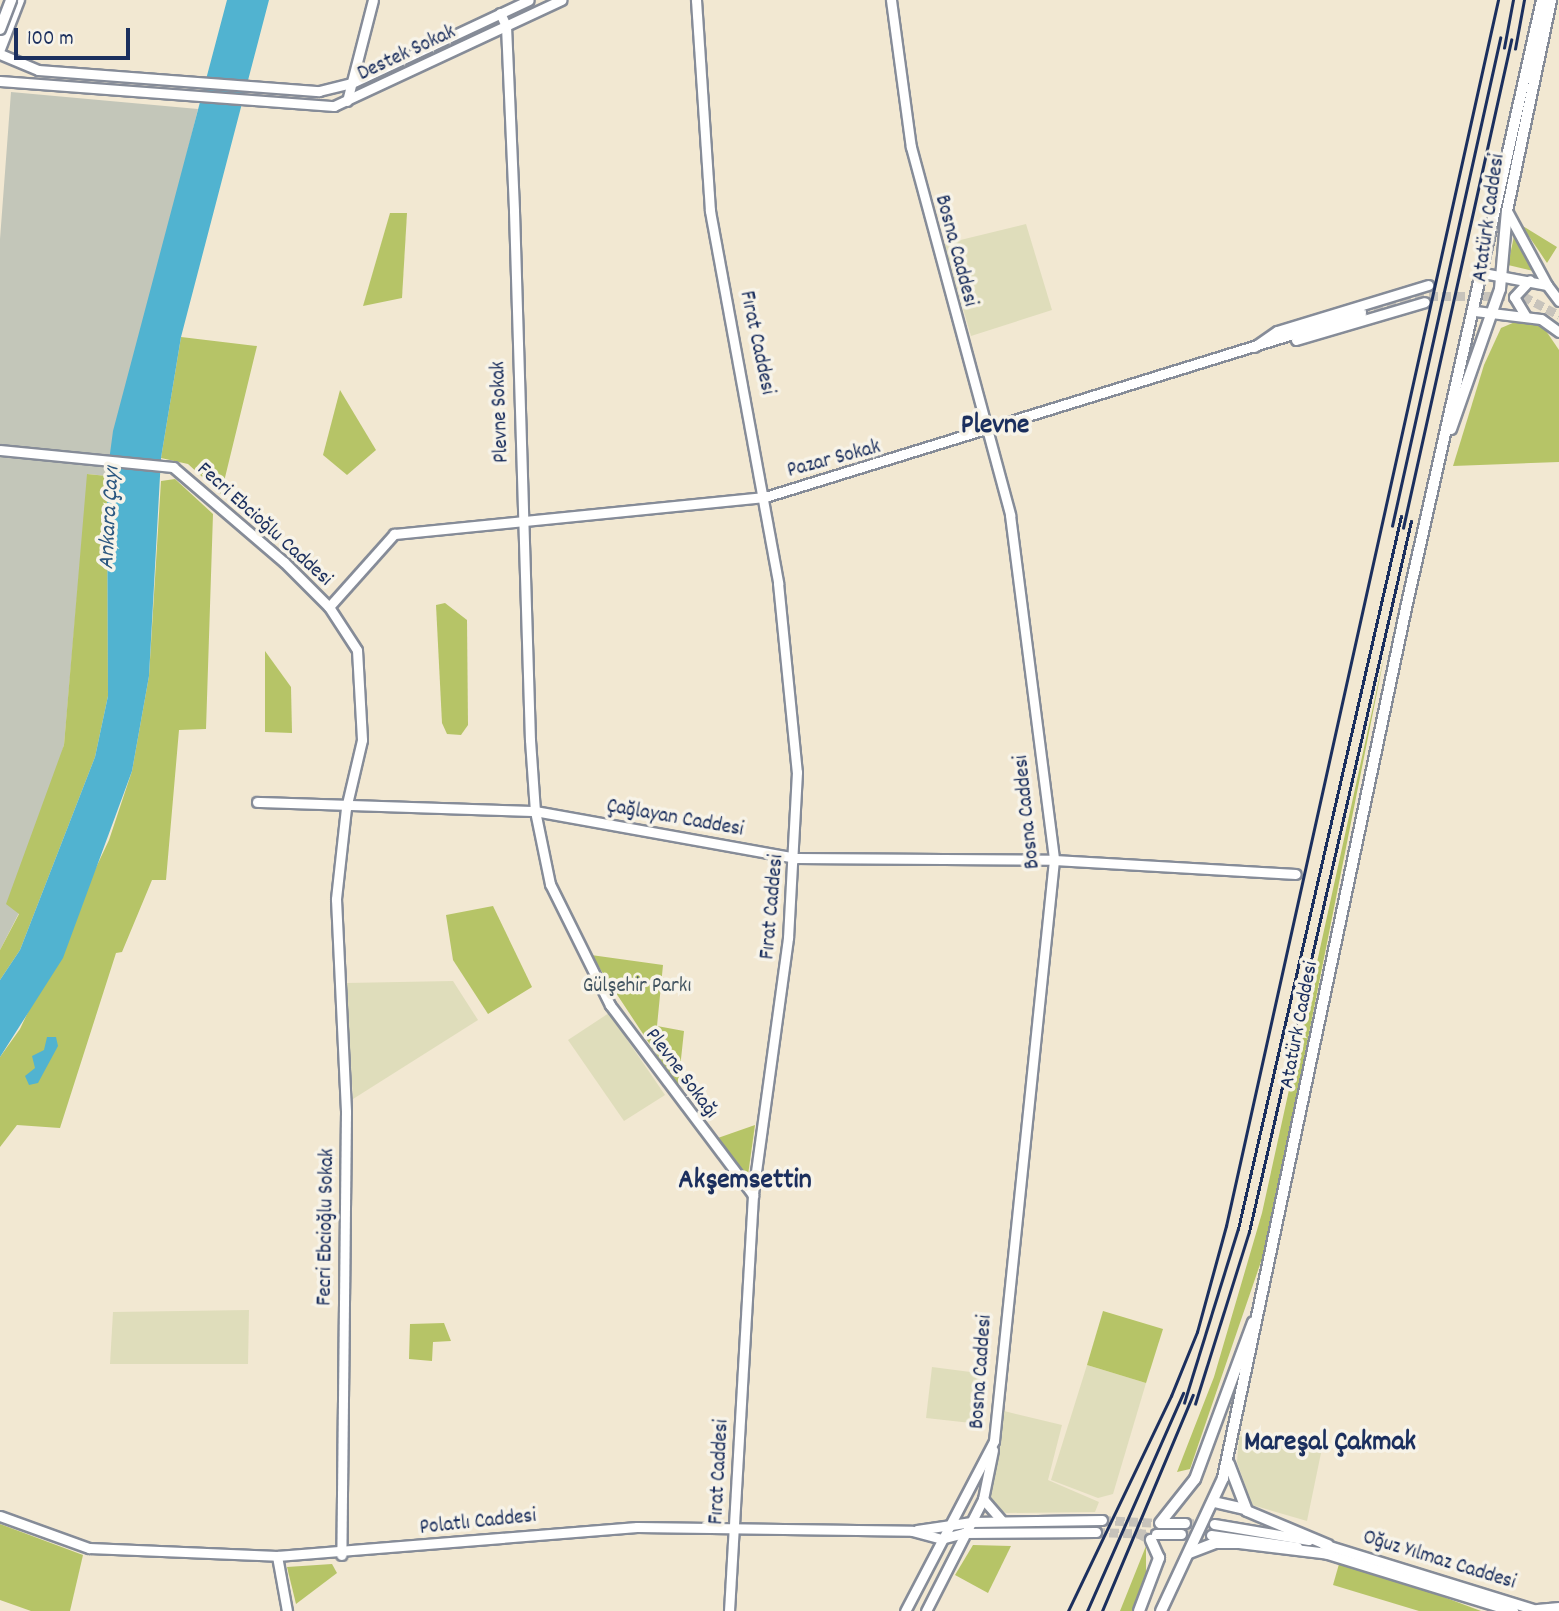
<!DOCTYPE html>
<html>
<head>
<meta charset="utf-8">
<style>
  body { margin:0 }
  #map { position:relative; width:1559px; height:1611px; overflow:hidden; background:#f2e8d2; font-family:Dekko,sans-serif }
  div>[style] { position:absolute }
  .built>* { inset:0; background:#dfddbb }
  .industrial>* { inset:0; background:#c3c6b9 }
  .green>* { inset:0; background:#b6c467 }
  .water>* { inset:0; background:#51b3d0 }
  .secondary-tunnel>* { height:9px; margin-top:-4.5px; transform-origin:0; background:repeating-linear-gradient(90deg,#c7c3bb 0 9px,transparent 0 13.5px) }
  .primary-tunnel>* { height:10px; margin-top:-5px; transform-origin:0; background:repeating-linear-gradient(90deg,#c7c3bb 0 10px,transparent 0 15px) }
  .roads { filter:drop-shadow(2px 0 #868c98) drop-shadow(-2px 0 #868c98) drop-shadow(0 2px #868c98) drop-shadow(0 -2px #868c98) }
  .secondary>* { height:9px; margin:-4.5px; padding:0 4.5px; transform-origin:4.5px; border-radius:4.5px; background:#fff }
  .primary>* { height:10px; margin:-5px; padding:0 5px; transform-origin:5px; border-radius:5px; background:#fff }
  .highway>* { height:10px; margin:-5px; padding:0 5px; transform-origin:5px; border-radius:5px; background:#fff }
  .rail>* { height:2.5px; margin:-1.25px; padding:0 1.25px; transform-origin:1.25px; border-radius:1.25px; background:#1b2f5e }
  .bridges { filter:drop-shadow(2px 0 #868c98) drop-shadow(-2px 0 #868c98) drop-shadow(0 2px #868c98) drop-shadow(0 -2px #868c98) }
  .highway-bridge>* { height:10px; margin:-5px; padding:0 5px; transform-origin:5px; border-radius:5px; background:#fff }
  span { translate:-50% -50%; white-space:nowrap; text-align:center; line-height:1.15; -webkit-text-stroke:7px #f7f3e8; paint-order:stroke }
  .street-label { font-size:21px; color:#1b2f5e }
  .park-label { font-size:21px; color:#425460 }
  .water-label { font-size:23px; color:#2b5780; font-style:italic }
  .district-label { font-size:28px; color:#1b2f5e; font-weight:700 }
  .scale { position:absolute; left:14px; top:28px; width:116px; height:32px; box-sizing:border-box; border:4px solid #1b2f5e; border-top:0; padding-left:9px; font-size:21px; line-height:24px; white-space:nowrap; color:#1b2f5e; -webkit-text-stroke:5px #f7f3e8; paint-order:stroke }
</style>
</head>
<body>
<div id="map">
  <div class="built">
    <div style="clip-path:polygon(1026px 224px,1052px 310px,971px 336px,944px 244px)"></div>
    <div style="clip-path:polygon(453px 981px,478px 1020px,353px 1099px,346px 983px)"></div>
    <div style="clip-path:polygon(609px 1013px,665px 1095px,624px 1121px,568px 1040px)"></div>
    <div style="clip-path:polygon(249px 1310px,248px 1364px,110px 1364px,113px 1312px)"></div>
    <div style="clip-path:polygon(1087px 1365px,1146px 1383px,1113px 1494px,1098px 1498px,1051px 1480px)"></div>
    <div style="clip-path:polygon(932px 1367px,986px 1374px,980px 1424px,926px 1418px)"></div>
    <div style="clip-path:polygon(1004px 1411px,1062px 1425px,1048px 1480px,1099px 1502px,1095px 1512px,1006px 1513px,992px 1506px,988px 1500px)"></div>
    <div style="clip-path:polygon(1239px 1436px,1321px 1453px,1307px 1521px,1252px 1505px,1237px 1462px)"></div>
  </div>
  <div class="industrial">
    <div style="clip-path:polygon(11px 92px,198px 109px,107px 476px,88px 474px,64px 745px,19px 913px,0 950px,0 239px)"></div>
  </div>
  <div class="green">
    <div style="clip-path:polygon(390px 213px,407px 213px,402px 298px,363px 306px)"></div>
    <div style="clip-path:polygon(1521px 225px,1557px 247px,1547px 263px,1539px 251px)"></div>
    <div style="clip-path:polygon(1514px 236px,1537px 272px,1508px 265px)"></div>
    <div style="clip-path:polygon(1515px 322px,1542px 325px,1559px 350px,1559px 462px,1453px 466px,1484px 365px,1501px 328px)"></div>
    <div style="clip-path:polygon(181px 337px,257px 346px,221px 494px,188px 464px,161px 458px)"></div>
    <div style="clip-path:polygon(340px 390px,376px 450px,347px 475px,323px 455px)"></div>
    <div style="clip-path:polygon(87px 474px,107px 476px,108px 696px,95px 757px,20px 950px,0 980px,0 950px,19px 914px,6px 904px,64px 745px)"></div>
    <div style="clip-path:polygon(175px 479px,213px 514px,206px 729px,179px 730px,166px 880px,152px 880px,122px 952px,116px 953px,60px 1128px,17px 1125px,0 1147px,0 1057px,20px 1029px,109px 840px,132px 771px,149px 676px,161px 481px)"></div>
    <div style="clip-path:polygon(445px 603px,467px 620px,468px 725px,461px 735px,447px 734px,442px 723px,436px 605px)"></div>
    <div style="clip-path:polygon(265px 651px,291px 687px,292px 733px,265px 732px)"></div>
    <div style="clip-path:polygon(1385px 652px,1267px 1244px,1190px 1469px,1177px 1472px,1214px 1377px,1262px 1213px)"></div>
    <div style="clip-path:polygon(493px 906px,532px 987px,488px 1014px,453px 960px,446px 915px)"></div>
    <div style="clip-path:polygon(591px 955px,663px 965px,657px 1026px,684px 1031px,678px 1087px)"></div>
    <div style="clip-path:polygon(755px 1125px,748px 1175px,744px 1176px,715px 1139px)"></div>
    <div style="clip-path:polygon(1103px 1311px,1163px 1329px,1146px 1383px,1087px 1365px)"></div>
    <div style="clip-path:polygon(444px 1323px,451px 1341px,433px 1342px,432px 1361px,409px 1359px,410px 1324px)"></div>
    <div style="clip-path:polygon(0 1524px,83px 1555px,70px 1611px,31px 1611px,0 1600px)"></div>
    <div style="clip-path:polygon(973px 1545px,1011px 1546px,988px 1593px,955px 1575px)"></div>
    <div style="clip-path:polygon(1146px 1546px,1146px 1577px,1134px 1611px,1120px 1611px)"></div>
    <div style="clip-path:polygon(332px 1564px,337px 1573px,296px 1604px,287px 1567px)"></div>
    <div style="clip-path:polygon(1339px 1564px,1417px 1587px,1481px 1611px,1419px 1611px,1333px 1585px)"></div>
  </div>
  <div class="water">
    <div style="clip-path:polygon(227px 0,269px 0,181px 337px,161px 458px,149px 676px,132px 771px,63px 958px,0 1057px,0 980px,20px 950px,95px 757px,108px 696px,107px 476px,113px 431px)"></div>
    <div style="clip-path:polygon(47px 1037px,56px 1037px,58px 1046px,38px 1083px,29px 1085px,25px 1076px,35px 1068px,32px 1056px,44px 1050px)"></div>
  </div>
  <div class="secondary-tunnel">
    <div style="left:1402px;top:296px;width:121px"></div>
    <div style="left:1523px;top:296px;width:41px;rotate:27.8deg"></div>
    <div style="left:1361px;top:313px;width:51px;rotate:-15.9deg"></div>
    <div style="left:1102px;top:1520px;width:58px;rotate:3deg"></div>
    <div style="left:1185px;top:1523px;width:29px;rotate:2deg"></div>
    <div style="left:1096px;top:1532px;width:60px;rotate:1.9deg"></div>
    <div style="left:1181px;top:1534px;width:30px;rotate:2deg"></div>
  </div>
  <div class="primary-tunnel">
    <div style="left:1138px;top:1533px;width:15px;rotate:28deg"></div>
  </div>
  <div class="roads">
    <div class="secondary">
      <div style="left:696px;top:0;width:211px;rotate:86.2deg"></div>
      <div style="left:710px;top:211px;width:378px;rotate:79.6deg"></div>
      <div style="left:778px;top:583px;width:190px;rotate:84.3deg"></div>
      <div style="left:797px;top:772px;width:166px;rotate:93.1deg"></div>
      <div style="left:788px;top:938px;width:259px;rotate:97.8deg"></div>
      <div style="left:753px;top:1195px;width:417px;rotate:93.3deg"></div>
      <div style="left:891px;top:0;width:148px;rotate:82.3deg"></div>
      <div style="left:911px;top:147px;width:381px;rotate:74.9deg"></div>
      <div style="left:1010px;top:515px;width:348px;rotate:82.7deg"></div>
      <div style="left:1054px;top:860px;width:584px;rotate:95.9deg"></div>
      <div style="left:994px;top:1441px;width:192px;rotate:117.6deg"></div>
      <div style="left:500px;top:13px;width:14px;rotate:65deg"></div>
      <div style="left:506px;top:26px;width:185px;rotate:87.5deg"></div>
      <div style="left:514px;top:211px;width:529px;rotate:88.27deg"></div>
      <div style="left:530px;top:740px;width:71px;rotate:86deg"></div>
      <div style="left:535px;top:811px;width:75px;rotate:78.4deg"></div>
      <div style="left:550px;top:884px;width:135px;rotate:63.6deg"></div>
      <div style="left:610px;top:1005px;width:238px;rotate:53deg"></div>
      <div style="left:0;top:54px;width:41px;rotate:22.8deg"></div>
      <div style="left:38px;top:70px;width:282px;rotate:4.3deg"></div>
      <div style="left:319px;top:91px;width:34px;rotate:-14deg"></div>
      <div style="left:352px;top:83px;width:195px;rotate:-25.1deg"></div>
      <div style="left:0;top:81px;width:335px;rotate:4.3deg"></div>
      <div style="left:334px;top:106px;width:251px;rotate:-25deg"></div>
      <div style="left:347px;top:101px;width:104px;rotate:-75.6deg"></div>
      <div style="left:1507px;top:211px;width:84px;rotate:61.6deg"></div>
      <div style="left:1483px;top:273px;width:65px;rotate:10.6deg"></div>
      <div style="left:1547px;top:285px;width:20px;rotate:53deg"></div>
      <div style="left:1475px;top:311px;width:66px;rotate:6.9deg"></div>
      <div style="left:1541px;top:319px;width:22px;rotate:36deg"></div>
      <div style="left:1525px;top:315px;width:21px;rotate:-121deg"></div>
      <div style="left:1514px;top:297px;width:23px;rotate:-47deg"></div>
      <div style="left:1296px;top:340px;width:134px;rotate:-16.4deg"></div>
      <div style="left:1254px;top:347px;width:28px;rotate:-35deg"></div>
      <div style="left:1277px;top:331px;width:158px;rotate:-16.9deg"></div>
      <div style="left:0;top:450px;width:174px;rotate:5.6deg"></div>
      <div style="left:173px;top:467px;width:146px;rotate:40.6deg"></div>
      <div style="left:284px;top:562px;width:64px;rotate:45deg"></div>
      <div style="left:329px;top:607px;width:51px;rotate:56.9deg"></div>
      <div style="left:357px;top:650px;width:90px;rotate:86.8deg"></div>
      <div style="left:362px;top:740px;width:70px;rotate:103.2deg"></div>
      <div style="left:346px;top:808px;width:92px;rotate:96.3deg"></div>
      <div style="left:336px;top:899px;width:213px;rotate:87.3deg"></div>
      <div style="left:346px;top:1112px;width:443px;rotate:90.6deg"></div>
      <div style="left:329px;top:607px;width:98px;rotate:-48.3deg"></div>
      <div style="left:394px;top:534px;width:373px;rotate:-5.7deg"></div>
      <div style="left:765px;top:497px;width:624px;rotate:-17.16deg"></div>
      <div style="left:257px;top:802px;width:278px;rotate:1.9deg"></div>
      <div style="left:535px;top:811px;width:265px;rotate:10.2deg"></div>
      <div style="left:796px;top:858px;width:258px;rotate:0.4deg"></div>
      <div style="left:1054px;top:860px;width:242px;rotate:3.3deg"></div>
      <div style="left:983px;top:1499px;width:28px;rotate:49deg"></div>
      <div style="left:0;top:1516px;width:95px;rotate:19.8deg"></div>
      <div style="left:89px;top:1548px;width:188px;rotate:2.4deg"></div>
      <div style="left:277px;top:1556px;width:361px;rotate:-4.6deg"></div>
      <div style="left:637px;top:1527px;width:275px;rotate:0.8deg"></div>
      <div style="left:912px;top:1531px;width:30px;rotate:15deg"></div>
      <div style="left:941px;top:1539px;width:24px;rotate:-15deg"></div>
      <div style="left:964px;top:1533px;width:132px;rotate:-0.4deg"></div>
      <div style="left:1160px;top:1523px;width:25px"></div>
      <div style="left:1214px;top:1524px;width:96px;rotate:9.6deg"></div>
      <div style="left:917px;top:1530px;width:55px;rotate:-8.4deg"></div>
      <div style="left:971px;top:1522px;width:131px;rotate:-0.9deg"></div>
      <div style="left:1156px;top:1534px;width:25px"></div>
      <div style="left:1211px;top:1535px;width:87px;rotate:7.9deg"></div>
      <div style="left:1323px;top:1544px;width:227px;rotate:17.2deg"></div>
      <div style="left:1324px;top:1553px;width:198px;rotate:17.1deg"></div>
      <div style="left:277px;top:1556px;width:56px;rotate:79.7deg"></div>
      <div style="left:1537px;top:1609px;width:22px;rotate:-5deg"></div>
      <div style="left:926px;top:1611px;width:126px;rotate:-63deg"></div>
      <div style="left:983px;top:1499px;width:50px;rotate:-78.5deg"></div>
    </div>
    <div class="primary">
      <div style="left:1451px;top:429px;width:148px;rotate:-70.7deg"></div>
      <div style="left:1500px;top:289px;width:78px;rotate:-84.9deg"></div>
      <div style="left:1507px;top:211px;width:216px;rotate:-78.2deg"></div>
      <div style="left:1229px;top:1464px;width:50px;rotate:69deg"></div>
      <div style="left:1247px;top:1511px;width:88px;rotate:22.8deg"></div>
      <div style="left:1214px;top:1502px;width:31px;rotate:13deg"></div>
      <div style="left:1160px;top:1523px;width:56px;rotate:-51.5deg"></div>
      <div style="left:1195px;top:1479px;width:167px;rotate:-69.7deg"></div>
      <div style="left:1189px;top:1553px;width:28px;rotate:-21deg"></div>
      <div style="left:1215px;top:1543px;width:23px"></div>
      <div style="left:1238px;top:1543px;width:92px;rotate:6.9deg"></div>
      <div style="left:1139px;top:1611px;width:57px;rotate:-69.3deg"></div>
      <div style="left:1159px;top:1558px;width:20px;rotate:-114deg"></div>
      <div style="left:1161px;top:1611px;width:147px;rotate:-65deg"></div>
      <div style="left:1223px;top:1478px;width:889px;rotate:-78.12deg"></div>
      <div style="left:1406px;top:608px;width:623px;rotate:-77.39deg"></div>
    </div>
    <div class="highway">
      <div style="left:0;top:49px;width:53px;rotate:-68.8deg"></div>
    </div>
  </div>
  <div class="rail">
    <div style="left:1504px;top:48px;width:49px;rotate:-79.4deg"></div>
    <div style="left:1515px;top:49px;width:50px;rotate:-79.6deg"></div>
    <div style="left:1392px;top:526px;width:500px;rotate:-77.5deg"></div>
    <div style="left:1403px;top:528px;width:500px;rotate:-77.5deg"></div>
    <div style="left:1184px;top:1403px;width:182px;rotate:-72.8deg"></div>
    <div style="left:1238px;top:1229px;width:731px;rotate:-77.12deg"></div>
    <div style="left:1195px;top:1404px;width:180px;rotate:-72.6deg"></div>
    <div style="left:1249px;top:1232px;width:729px;rotate:-77.16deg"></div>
    <div style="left:1068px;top:1611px;width:238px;rotate:-64.4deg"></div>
    <div style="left:1171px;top:1396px;width:69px;rotate:-67.9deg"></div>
    <div style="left:1197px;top:1332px;width:110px;rotate:-74.7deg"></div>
    <div style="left:1226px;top:1226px;width:1256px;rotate:-77.49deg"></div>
    <div style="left:1087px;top:1611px;width:238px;rotate:-66.2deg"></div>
    <div style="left:1102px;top:1611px;width:234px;rotate:-67.2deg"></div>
  </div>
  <div class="bridges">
    <div class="highway-bridge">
      <div style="left:0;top:29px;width:31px;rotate:-69deg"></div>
    </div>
  </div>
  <div class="street-label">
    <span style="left:407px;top:54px;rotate:-25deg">Destek Sokak</span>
    <span style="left:1490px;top:218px;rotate:-82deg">Atatürk Caddesi</span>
    <span style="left:955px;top:251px;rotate:75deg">Bosna Caddesi</span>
    <span style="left:756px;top:343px;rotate:78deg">Fırat Caddesi</span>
    <span style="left:501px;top:412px;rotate:-92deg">Plevne Sokak</span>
    <span style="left:834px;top:460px;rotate:-15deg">Pazar Sokak</span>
    <span style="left:264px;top:525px;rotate:42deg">Fecri Ebcioğlu Caddesi</span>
    <span style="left:1028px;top:812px;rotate:-96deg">Bosna Caddesi</span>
    <span style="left:675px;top:819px;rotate:10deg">Çağlayan Caddesi</span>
    <span style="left:773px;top:907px;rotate:-85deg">Fırat Caddesi</span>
    <span style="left:1300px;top:1025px;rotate:-79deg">Atatürk Caddesi</span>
    <span style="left:681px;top:1074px;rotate:53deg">Plevne Sokağı</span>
    <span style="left:327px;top:1227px;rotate:-89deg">Fecri Ebcioğlu Sokak</span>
    <span style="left:982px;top:1372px;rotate:-86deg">Bosna Caddesi</span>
    <span style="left:720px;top:1472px;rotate:-87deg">Fırat Caddesi</span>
    <span style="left:478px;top:1523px;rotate:-6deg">Polatlı Caddesi</span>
    <span style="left:1439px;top:1561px;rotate:17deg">Oğuz Yılmaz Caddesi</span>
  </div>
  <div class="park-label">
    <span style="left:637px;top:987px">Gülşehir Parkı</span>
  </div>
  <div class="water-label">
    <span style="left:111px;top:518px;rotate:-87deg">Ankara Çayı</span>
  </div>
  <div class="district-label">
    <span style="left:995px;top:427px">Plevne</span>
    <span style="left:745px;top:1182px">Akşemsettin</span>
    <span style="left:1330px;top:1444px">Mareşal Çakmak</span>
  </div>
  <div class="scale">100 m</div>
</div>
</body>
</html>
